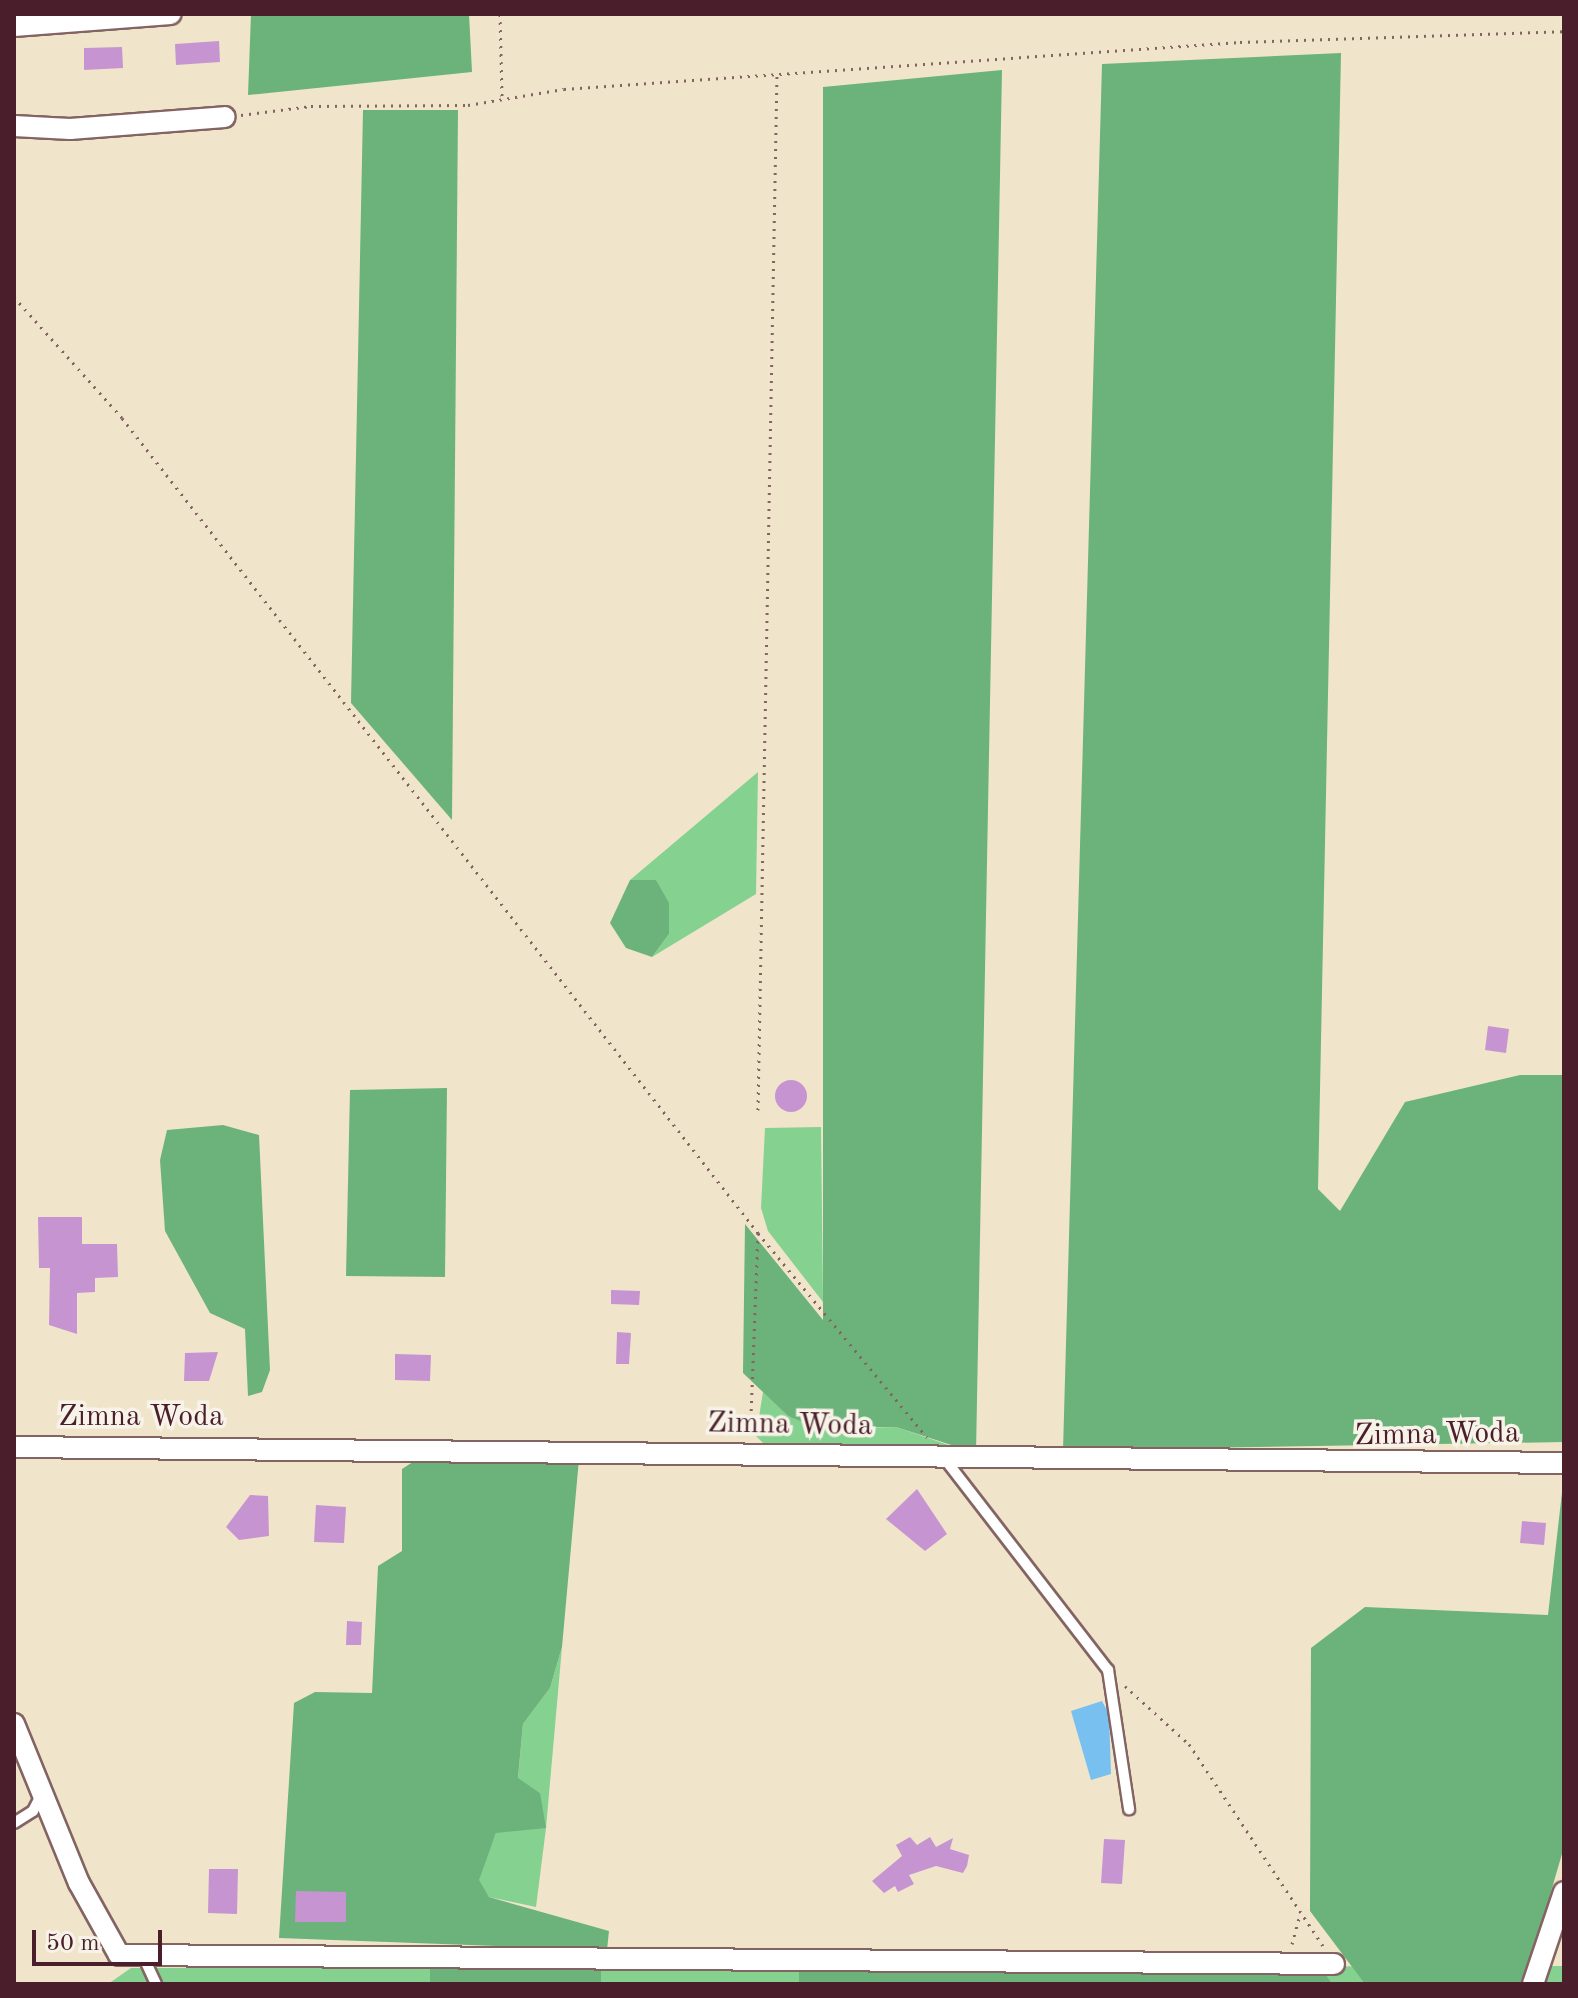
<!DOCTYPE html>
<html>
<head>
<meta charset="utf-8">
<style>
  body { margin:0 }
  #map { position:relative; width:1578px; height:1998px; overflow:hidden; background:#f0e5ca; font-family:"Old Standard TT",serif }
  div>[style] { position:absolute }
  .green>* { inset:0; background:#84d190 }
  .forest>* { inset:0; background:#6bb37a }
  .water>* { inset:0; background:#78c0f0 }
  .building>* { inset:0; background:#c794d2 }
  .round { border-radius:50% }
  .path>* { height:3px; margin-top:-1.5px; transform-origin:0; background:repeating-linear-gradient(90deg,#846463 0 2px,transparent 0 8px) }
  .roads { filter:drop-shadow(2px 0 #846463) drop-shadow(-2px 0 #846463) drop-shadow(0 2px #846463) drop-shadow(0 -2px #846463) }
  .lane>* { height:10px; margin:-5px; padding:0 5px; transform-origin:5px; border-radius:5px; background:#fff }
  .street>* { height:20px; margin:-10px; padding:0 10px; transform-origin:10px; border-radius:10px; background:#fff }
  span { translate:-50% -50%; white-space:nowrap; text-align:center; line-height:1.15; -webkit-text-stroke:7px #f7f3e8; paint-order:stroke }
  .street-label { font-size:30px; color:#4a1f2b }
  .frame { position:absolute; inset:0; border:16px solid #4a1f2b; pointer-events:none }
  .scale { position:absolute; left:32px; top:1930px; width:130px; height:36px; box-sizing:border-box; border:4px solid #4a1f2b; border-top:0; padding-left:10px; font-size:24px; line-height:28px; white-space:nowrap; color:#4a1f2b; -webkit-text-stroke:6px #f7f3e8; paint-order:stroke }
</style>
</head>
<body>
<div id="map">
  <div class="green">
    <div style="clip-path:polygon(758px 772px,756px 894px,652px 957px,669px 934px,656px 880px,630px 880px)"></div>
    <div style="clip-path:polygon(821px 1127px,823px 1302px,768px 1231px,761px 1208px,765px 1128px)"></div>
    <div style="clip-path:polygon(763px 1392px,788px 1416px,841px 1429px,896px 1427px,963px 1450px,766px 1446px,756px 1436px)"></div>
    <div style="clip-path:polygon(562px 1647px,546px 1828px,536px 1907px,489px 1897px,478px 1880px,496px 1833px,540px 1793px,518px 1779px,523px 1724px,550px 1688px)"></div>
    <div style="clip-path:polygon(1564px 1966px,1564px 1984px,108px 1984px,131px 1968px)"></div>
  </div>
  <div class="forest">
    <div style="clip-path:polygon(251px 14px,469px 14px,472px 72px,248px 95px)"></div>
    <div style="clip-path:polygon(1341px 53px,1318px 1189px,1340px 1211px,1405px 1102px,1520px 1075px,1564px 1075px,1564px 1442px,1063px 1450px,1102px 64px)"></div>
    <div style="clip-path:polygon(1002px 70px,989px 755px,976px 1453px,896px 1427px,818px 1428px,788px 1416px,743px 1373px,745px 1224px,823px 1320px,823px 87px)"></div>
    <div style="clip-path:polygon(363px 110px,458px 110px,452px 820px,351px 703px)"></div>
    <div style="clip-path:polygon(630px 880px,656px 880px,669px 903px,669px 934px,652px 957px,626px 948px,610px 923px)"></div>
    <div style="clip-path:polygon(447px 1088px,445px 1277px,346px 1276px,350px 1090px)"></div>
    <div style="clip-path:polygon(223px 1125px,259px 1135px,270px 1370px,262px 1392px,248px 1396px,245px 1329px,210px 1313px,165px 1231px,160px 1160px,167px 1130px)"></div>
    <div style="clip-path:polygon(419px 1458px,579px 1459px,562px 1647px,550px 1688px,523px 1724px,518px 1778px,540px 1793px,546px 1828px,496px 1833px,479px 1880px,489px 1897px,609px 1931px,607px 1950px,279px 1938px,294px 1703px,315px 1692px,372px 1693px,378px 1566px,402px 1551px,402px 1469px)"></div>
    <div style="clip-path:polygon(1564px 1475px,1564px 1847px,1524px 1984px,1365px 1984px,1310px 1911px,1311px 1648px,1365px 1607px,1548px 1615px)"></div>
    <div style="clip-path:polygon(430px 1962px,601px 1966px,601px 1984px,430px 1984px)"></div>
    <div style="clip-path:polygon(799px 1968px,1326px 1975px,1332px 1984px,799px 1984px)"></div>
  </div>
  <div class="water">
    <div style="clip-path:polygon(1102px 1701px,1109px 1714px,1111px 1774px,1091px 1780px,1071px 1711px)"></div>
  </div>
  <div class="building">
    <div style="clip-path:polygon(219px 41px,220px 62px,176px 65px,175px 44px)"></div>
    <div style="clip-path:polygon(122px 47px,123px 68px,84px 70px,84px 48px)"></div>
    <div style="clip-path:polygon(1488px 1026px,1509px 1029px,1506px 1053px,1485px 1050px)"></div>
    <div class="round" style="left:775px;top:1080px;width:32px;height:32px"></div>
    <div style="clip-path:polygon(38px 1217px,82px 1217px,82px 1244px,117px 1244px,118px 1277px,95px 1278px,95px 1292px,77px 1293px,77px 1334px,49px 1325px,50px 1268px,39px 1268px)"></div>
    <div style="clip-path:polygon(611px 1290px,640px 1291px,639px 1305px,611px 1304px)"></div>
    <div style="clip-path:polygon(617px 1332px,631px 1333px,629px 1364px,616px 1364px)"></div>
    <div style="clip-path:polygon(218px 1352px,209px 1381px,184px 1381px,185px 1353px)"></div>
    <div style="clip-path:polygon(395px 1354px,431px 1355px,430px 1381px,395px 1380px)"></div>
    <div style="clip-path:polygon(917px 1489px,947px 1534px,925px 1551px,886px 1519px)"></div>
    <div style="clip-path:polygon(250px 1495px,268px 1496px,269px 1536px,239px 1540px,226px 1527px)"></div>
    <div style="clip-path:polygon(316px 1505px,346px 1507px,344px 1543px,314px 1542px)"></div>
    <div style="clip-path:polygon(1522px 1521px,1546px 1523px,1544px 1545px,1520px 1543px)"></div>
    <div style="clip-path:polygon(347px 1621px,362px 1622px,361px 1645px,346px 1645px)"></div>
    <div style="clip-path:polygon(910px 1837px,917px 1845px,930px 1837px,936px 1847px,953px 1838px,950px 1849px,969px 1855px,967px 1866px,963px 1873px,936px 1866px,909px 1875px,914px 1884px,898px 1892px,895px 1886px,884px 1893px,872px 1881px,902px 1856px,896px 1845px)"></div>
    <div style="clip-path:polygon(1104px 1839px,1125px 1840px,1122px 1884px,1101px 1883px)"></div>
    <div style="clip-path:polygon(209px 1869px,238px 1869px,237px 1914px,208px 1913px)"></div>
    <div style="clip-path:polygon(296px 1891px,346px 1892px,346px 1922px,295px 1922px)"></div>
  </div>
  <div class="path">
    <div style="left:500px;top:14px;width:84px;rotate:88.6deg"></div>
    <div style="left:241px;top:115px;width:71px;rotate:-7.3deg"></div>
    <div style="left:311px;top:106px;width:157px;rotate:-0.4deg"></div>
    <div style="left:468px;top:105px;width:97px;rotate:-9.5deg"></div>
    <div style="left:564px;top:89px;width:678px;rotate:-3.98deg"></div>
    <div style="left:1240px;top:42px;width:324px;rotate:-1.9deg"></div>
    <div style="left:14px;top:297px;width:162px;rotate:48.2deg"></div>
    <div style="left:122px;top:418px;width:1034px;rotate:52.03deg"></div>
    <div style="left:758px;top:1233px;width:205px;rotate:92.2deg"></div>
    <div style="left:758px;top:1110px;width:1035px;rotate:-88.95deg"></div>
    <div style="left:758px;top:1233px;width:265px;rotate:50.4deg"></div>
    <div style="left:1125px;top:1686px;width:86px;rotate:42.2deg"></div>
    <div style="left:1189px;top:1744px;width:242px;rotate:56.4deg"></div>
    <div style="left:1292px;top:1944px;width:31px;rotate:-75deg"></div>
  </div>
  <div class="roads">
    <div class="lane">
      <div style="left:944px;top:1458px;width:268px;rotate:52.3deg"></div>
      <div style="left:1108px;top:1670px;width:141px;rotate:81.4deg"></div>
      <div style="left:14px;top:1823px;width:22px;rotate:-32deg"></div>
      <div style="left:33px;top:1811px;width:18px;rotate:-63deg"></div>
      <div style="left:143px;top:1956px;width:31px;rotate:65deg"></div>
    </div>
    <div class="street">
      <div style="left:14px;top:26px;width:157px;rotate:-4.4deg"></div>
      <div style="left:14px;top:126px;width:56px;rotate:3.1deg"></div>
      <div style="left:70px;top:129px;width:155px;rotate:-4.4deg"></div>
      <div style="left:14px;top:1447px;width:1550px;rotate:0.59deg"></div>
      <div style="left:14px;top:1724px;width:172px;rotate:67.8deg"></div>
      <div style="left:79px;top:1883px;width:82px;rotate:60.9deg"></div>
      <div style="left:119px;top:1955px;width:1215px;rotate:0.42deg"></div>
      <div style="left:1533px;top:1984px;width:97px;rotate:-71.4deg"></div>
    </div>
  </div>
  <div class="street-label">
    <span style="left:141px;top:1417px">Zimna Woda</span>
    <span style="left:790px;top:1425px;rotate:1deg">Zimna Woda</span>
    <span style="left:1437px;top:1435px;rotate:-1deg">Zimna Woda</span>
  </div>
  <div class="frame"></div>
  <div class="scale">50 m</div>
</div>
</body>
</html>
